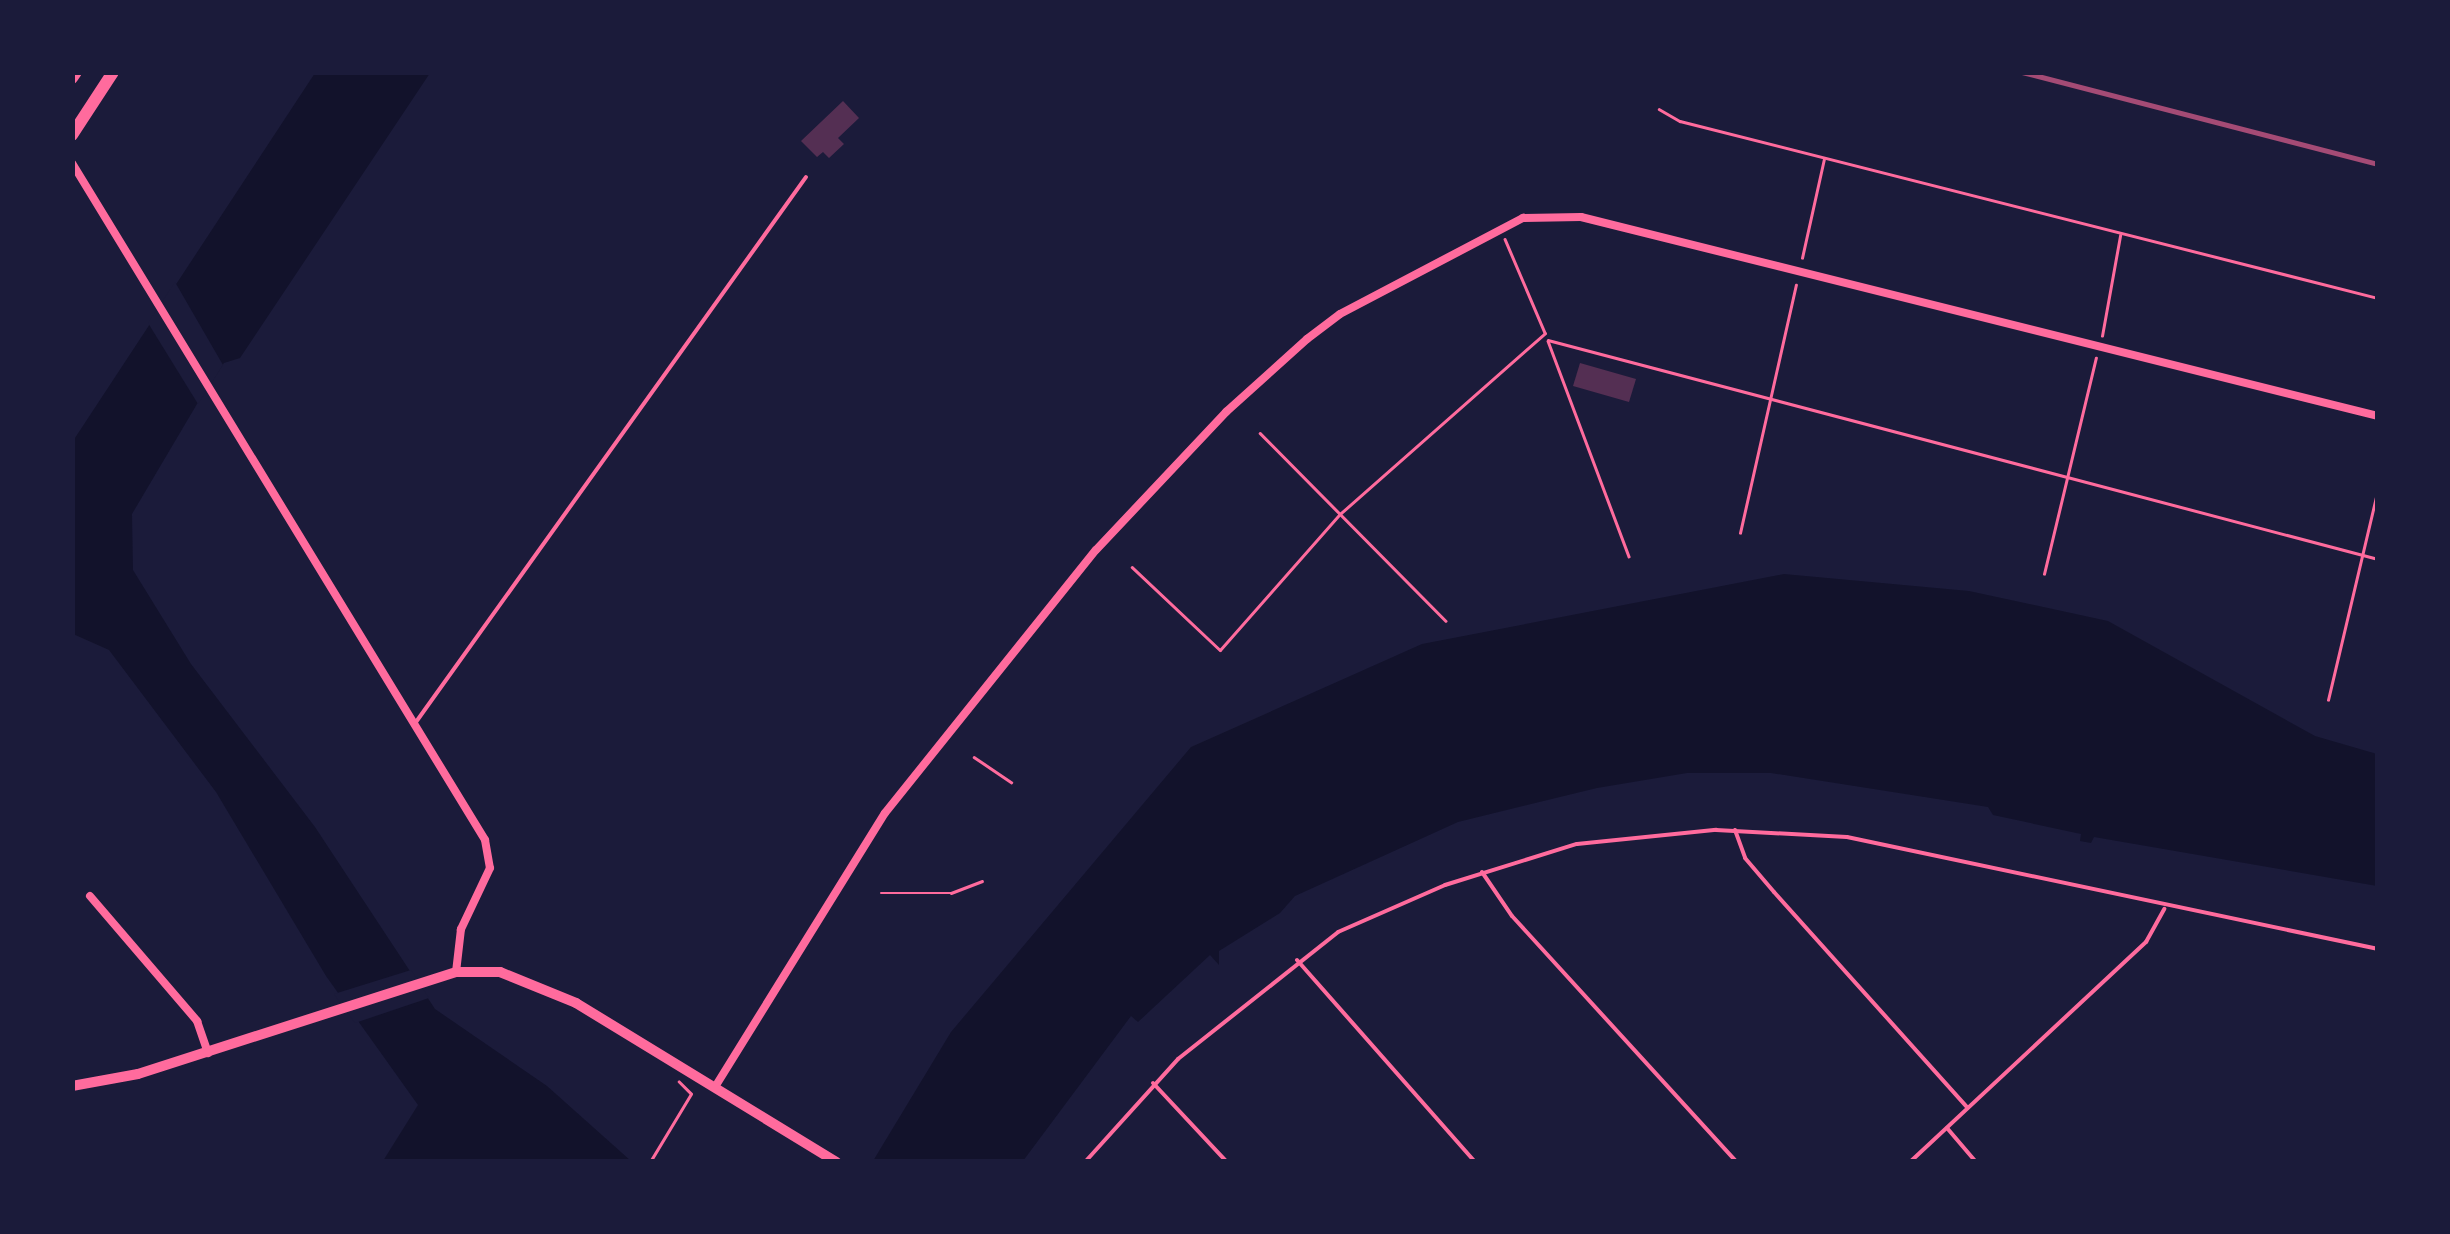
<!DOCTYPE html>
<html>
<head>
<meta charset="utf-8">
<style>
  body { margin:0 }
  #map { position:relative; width:2450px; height:1234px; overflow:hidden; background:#1b1b3a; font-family:Figtree,sans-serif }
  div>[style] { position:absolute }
  .water>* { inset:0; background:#12122b }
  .pier>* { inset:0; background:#1b1b3a }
  .building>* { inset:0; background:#542f53 }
  .path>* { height:2.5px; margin:-1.25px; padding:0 1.25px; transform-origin:1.25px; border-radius:1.25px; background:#ff6b9d }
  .service>* { height:4px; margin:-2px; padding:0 2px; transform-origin:2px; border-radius:2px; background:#ff6b9d }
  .minor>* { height:8px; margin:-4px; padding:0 4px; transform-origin:4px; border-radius:4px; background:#ff6b9d }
  .tertiary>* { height:10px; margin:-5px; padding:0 5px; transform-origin:5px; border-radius:5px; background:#ff6b9d }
  .primary>* { height:12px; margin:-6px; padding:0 6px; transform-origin:6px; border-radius:6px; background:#ff6b9d }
  .rail>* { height:5px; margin:-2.5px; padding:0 2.5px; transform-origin:2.5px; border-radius:2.5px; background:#a44b75 }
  span { translate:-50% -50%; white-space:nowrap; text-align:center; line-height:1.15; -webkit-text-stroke:10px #1b1b3a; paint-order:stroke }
  .frame { position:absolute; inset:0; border:75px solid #1b1b3a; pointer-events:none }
</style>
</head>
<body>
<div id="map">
  <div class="water">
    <div style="clip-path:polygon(315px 73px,430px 73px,240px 358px,224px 363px,197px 404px,132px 514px,133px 570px,191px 664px,315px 827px,435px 1009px,547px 1086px,631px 1161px,383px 1161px,418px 1105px,326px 976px,216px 792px,109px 650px,73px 634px,73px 441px)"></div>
    <div style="clip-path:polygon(1784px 574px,1969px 591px,2108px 621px,2315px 736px,2377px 754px,2377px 886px,2094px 837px,2091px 843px,2080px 841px,2081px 834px,1993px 815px,1988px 807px,1771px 773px,1687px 773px,1597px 788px,1458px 822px,1295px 896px,1280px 913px,1219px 951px,1219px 965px,1210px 955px,1138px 1022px,1131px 1016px,1023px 1161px,873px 1161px,951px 1032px,1191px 747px,1422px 644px)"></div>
  </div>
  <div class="pier">
    <div style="clip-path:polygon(175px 282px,223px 365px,198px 404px,148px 323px)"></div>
    <div style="clip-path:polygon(411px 970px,429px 998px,355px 1023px,334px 994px)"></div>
  </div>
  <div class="building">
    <div style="clip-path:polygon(843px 101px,859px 118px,838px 138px,844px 144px,829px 158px,823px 152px,817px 157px,801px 141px)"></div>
    <div style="clip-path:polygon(1580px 363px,1636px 379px,1629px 402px,1573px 386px)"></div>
  </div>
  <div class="path">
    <div style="left:1659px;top:109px;width:24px;rotate:30deg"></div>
    <div style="left:1680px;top:121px;width:720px;rotate:14.23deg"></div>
    <div style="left:1505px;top:239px;width:102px;rotate:66.9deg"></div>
    <div style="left:1802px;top:258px;width:101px;rotate:-77.5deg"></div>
    <div style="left:2102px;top:336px;width:102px;rotate:-79.8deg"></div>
    <div style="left:1548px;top:340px;width:858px;rotate:14.78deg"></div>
    <div style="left:1548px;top:341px;width:230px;rotate:69.4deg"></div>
    <div style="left:1260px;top:433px;width:264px;rotate:45.3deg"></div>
    <div style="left:1740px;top:533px;width:254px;rotate:-77.3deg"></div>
    <div style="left:1132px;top:567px;width:121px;rotate:43.3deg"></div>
    <div style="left:1220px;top:650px;width:181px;rotate:-48.6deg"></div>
    <div style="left:1340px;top:514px;width:273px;rotate:-41.4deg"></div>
    <div style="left:2044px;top:574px;width:222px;rotate:-76.5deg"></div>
    <div style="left:2328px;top:700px;width:218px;rotate:-76.7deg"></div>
    <div style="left:974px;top:757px;width:45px;rotate:34deg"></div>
    <div style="left:881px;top:893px;width:70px"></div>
    <div style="left:951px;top:893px;width:33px;rotate:-21deg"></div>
    <div style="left:650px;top:1162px;width:79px;rotate:-58.9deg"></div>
    <div style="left:691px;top:1094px;width:17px;rotate:-135deg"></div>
  </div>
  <div class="service">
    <div style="left:416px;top:722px;width:670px;rotate:-54.41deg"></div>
    <div style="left:1735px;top:830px;width:30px;rotate:70deg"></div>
    <div style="left:1745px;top:858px;width:45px;rotate:49.5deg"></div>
    <div style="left:1774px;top:892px;width:290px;rotate:48.1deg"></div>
    <div style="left:1482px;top:872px;width:53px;rotate:55.7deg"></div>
    <div style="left:1512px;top:916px;width:333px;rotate:47.6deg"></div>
    <div style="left:1297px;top:960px;width:269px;rotate:48.6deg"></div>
    <div style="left:1153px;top:1083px;width:108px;rotate:46.9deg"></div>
    <div style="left:1947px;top:1128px;width:45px;rotate:49.5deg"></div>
    <div style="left:1085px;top:1162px;width:139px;rotate:-47.9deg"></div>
    <div style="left:1178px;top:1059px;width:204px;rotate:-38.4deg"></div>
    <div style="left:1338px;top:932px;width:117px;rotate:-23.7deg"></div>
    <div style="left:1445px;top:885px;width:138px;rotate:-17.3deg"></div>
    <div style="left:1577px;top:844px;width:140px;rotate:-5.8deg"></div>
    <div style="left:1716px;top:830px;width:131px;rotate:3.1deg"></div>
    <div style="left:1847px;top:837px;width:543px;rotate:11.91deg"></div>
    <div style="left:1910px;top:1162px;width:323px;rotate:-43deg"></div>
    <div style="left:2146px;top:942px;width:38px;rotate:-61deg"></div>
  </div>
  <div class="minor">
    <div style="left:72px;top:163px;width:793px;rotate:58.61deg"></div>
    <div style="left:485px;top:840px;width:28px;rotate:80deg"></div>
    <div style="left:490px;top:868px;width:68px;rotate:115.4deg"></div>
    <div style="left:461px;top:929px;width:43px;rotate:96.6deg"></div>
    <div style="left:90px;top:896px;width:165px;rotate:49.4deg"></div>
    <div style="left:197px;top:1021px;width:34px;rotate:71deg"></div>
    <div style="left:715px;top:1087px;width:322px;rotate:-58.2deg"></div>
    <div style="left:885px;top:813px;width:337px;rotate:-51.3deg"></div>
    <div style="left:1096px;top:550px;width:190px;rotate:-46.7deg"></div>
    <div style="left:1226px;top:412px;width:109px;rotate:-42deg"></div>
    <div style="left:1307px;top:339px;width:41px;rotate:-37.1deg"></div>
    <div style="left:1340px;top:314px;width:207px;rotate:-27.7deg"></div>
    <div style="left:1523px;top:218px;width:58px;rotate:-1deg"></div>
    <div style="left:1581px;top:217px;width:821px;rotate:14.02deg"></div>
  </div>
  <div class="tertiary">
    <div style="left:72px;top:1086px;width:67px;rotate:-10.3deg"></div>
    <div style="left:138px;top:1074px;width:334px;rotate:-17.8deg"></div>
    <div style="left:456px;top:972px;width:44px"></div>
    <div style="left:500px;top:972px;width:82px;rotate:22.2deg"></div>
    <div style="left:576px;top:1003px;width:305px;rotate:31.4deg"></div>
  </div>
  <div class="primary">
    <div style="left:72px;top:78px;width:7px;rotate:-56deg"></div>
    <div style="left:72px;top:135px;width:75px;rotate:-56.9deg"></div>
  </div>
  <div class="rail">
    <div style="left:2022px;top:72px;width:368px;rotate:14.5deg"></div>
  </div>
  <div class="frame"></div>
</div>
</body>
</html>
